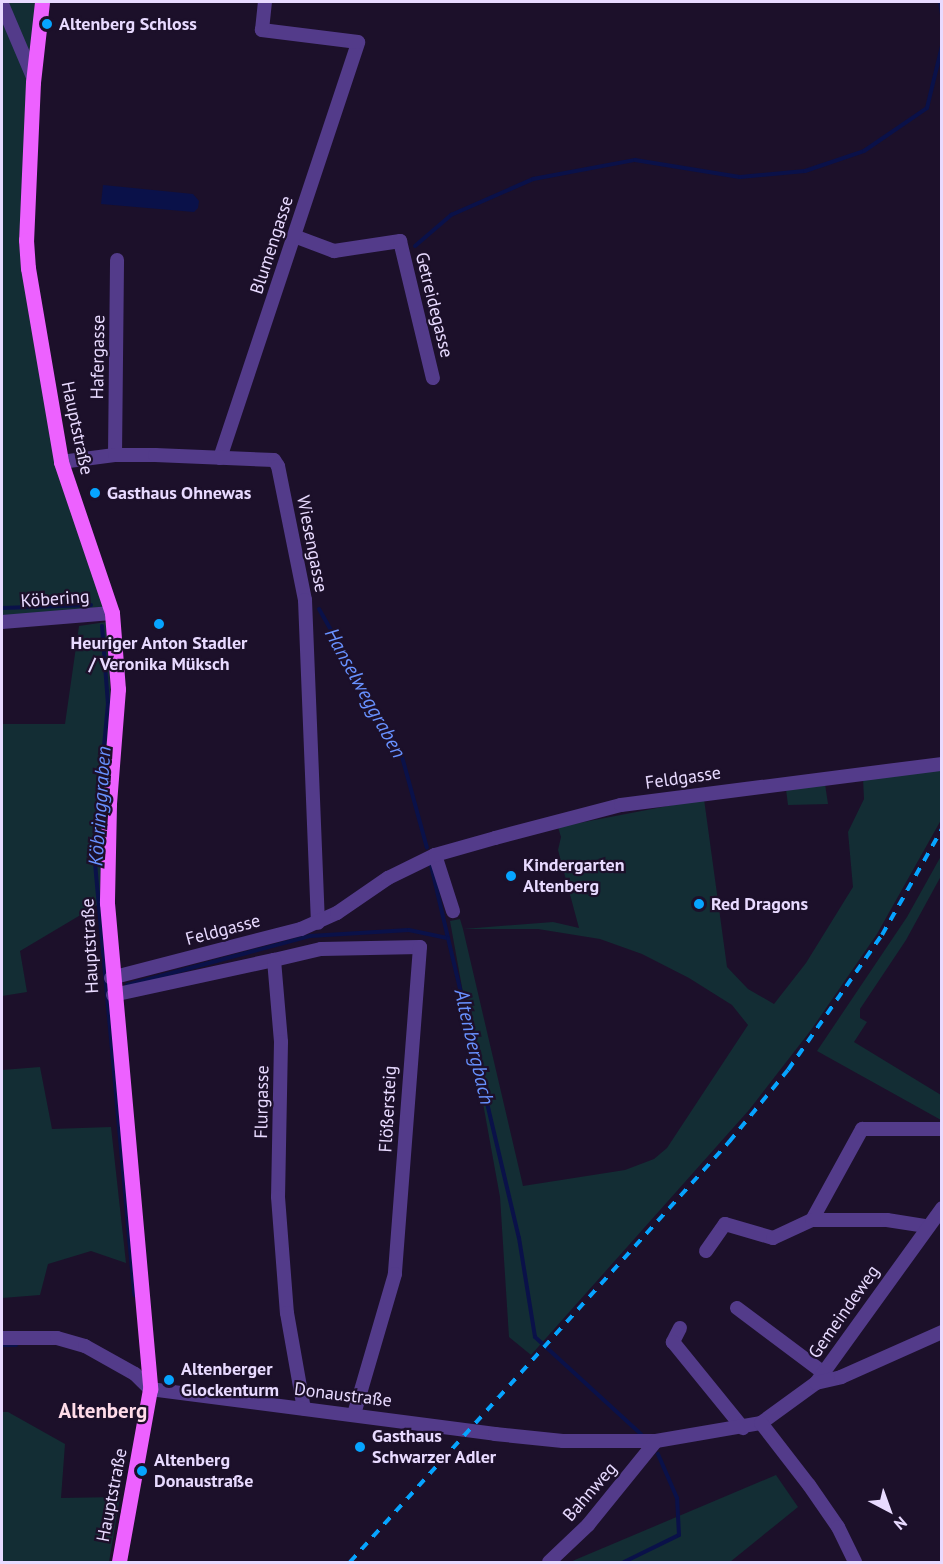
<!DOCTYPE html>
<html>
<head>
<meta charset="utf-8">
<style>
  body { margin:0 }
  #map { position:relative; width:943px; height:1564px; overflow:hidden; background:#1c102a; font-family:"PT Sans",sans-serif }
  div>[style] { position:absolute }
  .green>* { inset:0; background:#132d34 }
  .water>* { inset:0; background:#0a1149 }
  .stream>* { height:4px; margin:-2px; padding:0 2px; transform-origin:2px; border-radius:2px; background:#0a1149 }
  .minor>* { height:14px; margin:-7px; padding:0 7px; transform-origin:7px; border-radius:7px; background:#533b8a }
  .major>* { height:15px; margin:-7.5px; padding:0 7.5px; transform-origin:7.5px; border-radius:7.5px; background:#ed61ff }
  .rail>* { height:4px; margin-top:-2px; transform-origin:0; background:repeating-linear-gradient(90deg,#06a4ff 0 9px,transparent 0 17px) }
  .dots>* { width:16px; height:16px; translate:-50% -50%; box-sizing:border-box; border:3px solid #1c102a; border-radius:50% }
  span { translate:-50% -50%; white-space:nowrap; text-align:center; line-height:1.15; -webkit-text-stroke:4.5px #1c102a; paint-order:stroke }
  .poi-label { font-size:18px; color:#e8daff; font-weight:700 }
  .left { translate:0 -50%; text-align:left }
  .street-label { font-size:18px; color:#e8daff }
  .water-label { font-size:20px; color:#6891ff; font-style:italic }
  .quarter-label { font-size:21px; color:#ffdce9; font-weight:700 }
  .frame { position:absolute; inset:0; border:3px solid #e8daff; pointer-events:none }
  .north { position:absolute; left:859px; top:1480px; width:60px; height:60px; -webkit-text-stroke:4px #1c102a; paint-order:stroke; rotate:139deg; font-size:16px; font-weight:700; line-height:24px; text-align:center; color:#e8daff }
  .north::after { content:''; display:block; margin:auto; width:21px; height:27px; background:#e8daff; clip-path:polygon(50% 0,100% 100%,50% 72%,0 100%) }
</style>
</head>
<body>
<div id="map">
  <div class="green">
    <div style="clip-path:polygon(4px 2px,36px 2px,29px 65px)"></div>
    <div style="clip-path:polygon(2px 15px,29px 79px,19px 243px,57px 462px,105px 610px,2px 617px)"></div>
    <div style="clip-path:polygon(106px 622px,112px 714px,99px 904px,20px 951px,27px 992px,2px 996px,2px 724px,65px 724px,79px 626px)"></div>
    <div style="clip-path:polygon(evenodd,941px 768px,941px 820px,877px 934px,811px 1030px,749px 1110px,531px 1355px,509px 1337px,500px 1197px,450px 921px,460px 919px,463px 929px,553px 922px,579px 928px,558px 850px,561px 837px,558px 827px,704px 799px,727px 967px,748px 989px,774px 1004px,806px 963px,853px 887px,848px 832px,864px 799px,863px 778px,941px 768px,463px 929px,538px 929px,600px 939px,642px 954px,689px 978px,732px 1005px,748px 1025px,667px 1148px,654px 1159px,625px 1170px,523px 1186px,463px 929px)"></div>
    <div style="clip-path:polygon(825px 784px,828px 804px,788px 805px,786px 789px)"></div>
    <div style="clip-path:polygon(941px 856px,941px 876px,906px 940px,860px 1009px,860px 1018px,867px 1022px,854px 1042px,941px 1095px,941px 1120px,817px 1051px,907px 917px)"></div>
    <div style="clip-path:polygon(40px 1067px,52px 1129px,111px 1127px,126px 1263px,91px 1251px,48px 1264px,40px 1295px,2px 1298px,2px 1070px)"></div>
    <div style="clip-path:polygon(2px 1412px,8px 1412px,65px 1444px,61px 1498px,120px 1497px,109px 1562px,2px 1562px)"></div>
    <div style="clip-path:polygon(776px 1475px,798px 1507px,730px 1562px,570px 1562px)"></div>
  </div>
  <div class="water">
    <div style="clip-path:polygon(103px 185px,193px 194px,199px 201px,198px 208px,194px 212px,101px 204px)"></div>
  </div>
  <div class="stream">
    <div style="left:940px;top:2px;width:12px;rotate:81deg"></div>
    <div style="left:415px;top:246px;width:48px;rotate:-40.7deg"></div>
    <div style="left:451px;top:215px;width:90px;rotate:-23.7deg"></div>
    <div style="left:533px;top:179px;width:104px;rotate:-10.6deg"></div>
    <div style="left:635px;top:160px;width:106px;rotate:9.2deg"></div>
    <div style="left:740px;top:177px;width:65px;rotate:-5.3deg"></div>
    <div style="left:805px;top:171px;width:62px;rotate:-18.7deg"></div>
    <div style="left:864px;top:151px;width:76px;rotate:-34.3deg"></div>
    <div style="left:927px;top:108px;width:64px;rotate:-76.4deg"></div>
    <div style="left:2px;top:608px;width:89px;rotate:-1.9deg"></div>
    <div style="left:319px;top:609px;width:166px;rotate:60.3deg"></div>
    <div style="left:401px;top:753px;width:98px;rotate:74.7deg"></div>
    <div style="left:102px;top:626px;width:78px;rotate:85.6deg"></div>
    <div style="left:108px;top:704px;width:149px;rotate:95.4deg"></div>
    <div style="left:94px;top:852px;width:445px;rotate:84.8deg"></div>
    <div style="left:431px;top:865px;width:75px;rotate:76.9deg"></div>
    <div style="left:127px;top:985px;width:189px;rotate:-15deg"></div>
    <div style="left:310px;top:936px;width:99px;rotate:-3.5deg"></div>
    <div style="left:409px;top:930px;width:40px;rotate:12deg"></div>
    <div style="left:448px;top:938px;width:308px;rotate:76.7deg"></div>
    <div style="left:519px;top:1238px;width:100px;rotate:80.8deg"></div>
    <div style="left:535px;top:1337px;width:144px;rotate:42.5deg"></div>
    <div style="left:2px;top:1345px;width:14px"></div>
    <div style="left:624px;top:1562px;width:61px;rotate:-26.1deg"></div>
    <div style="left:679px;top:1535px;width:37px;rotate:-93deg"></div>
    <div style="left:677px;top:1498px;width:48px;rotate:-113.4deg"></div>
  </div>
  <div class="minor">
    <div style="left:2px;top:4px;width:79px;rotate:67deg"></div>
    <div style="left:294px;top:236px;width:43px;rotate:20.6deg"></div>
    <div style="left:334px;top:251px;width:67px;rotate:-8.6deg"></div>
    <div style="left:400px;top:241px;width:141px;rotate:76.5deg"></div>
    <div style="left:115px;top:455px;width:195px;rotate:-89.4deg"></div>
    <div style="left:220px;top:458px;width:438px;rotate:-71.6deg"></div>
    <div style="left:358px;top:42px;width:97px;rotate:-172.9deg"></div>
    <div style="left:262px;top:30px;width:28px;rotate:-84deg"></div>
    <div style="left:61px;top:462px;width:54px;rotate:-7.4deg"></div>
    <div style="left:115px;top:455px;width:40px"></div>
    <div style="left:155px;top:455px;width:119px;rotate:2.4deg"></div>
    <div style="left:274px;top:460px;width:7px;rotate:56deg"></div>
    <div style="left:278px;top:466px;width:137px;rotate:78.6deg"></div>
    <div style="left:305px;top:600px;width:323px;rotate:87.7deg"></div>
    <div style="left:2px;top:622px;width:110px;rotate:-4.7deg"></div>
    <div style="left:435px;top:855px;width:59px;rotate:72.2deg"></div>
    <div style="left:274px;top:960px;width:48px;rotate:-13.2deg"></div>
    <div style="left:321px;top:949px;width:99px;rotate:-1.2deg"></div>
    <div style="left:420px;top:947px;width:328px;rotate:94.4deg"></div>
    <div style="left:395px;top:1274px;width:146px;rotate:106.3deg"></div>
    <div style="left:111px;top:978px;width:196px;rotate:-14.5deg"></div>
    <div style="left:301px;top:929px;width:39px;rotate:-24deg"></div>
    <div style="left:337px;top:913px;width:62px;rotate:-34.5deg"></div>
    <div style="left:388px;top:878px;width:52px;rotate:-26.1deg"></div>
    <div style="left:435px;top:855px;width:62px;rotate:-15.8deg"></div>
    <div style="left:495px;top:838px;width:130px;rotate:-14.7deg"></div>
    <div style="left:621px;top:805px;width:324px;rotate:-7.3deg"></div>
    <div style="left:113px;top:995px;width:165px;rotate:-12.3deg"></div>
    <div style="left:274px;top:960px;width:82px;rotate:85.1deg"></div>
    <div style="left:281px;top:1042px;width:155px;rotate:91.1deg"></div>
    <div style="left:278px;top:1197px;width:116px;rotate:85.6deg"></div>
    <div style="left:287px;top:1313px;width:97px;rotate:80deg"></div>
    <div style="left:812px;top:1220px;width:104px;rotate:-61.2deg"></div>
    <div style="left:862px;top:1129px;width:80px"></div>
    <div style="left:706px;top:1251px;width:33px;rotate:-55deg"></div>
    <div style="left:725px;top:1224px;width:50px;rotate:16.3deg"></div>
    <div style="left:773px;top:1238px;width:43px;rotate:-24.8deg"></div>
    <div style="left:812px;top:1220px;width:75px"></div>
    <div style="left:887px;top:1220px;width:38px;rotate:9deg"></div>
    <div style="left:737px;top:1308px;width:109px;rotate:36.8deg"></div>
    <div style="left:680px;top:1328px;width:16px;rotate:117deg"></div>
    <div style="left:673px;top:1342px;width:111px;rotate:50.9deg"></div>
    <div style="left:2px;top:1338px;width:55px"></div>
    <div style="left:57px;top:1338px;width:29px;rotate:16deg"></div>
    <div style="left:85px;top:1346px;width:57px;rotate:29.2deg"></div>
    <div style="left:135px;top:1374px;width:21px;rotate:45deg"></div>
    <div style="left:150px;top:1389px;width:348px;rotate:7.4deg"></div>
    <div style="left:495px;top:1434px;width:68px;rotate:5.9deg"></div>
    <div style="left:563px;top:1441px;width:93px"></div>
    <div style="left:656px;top:1441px;width:107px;rotate:-9.7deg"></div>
    <div style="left:761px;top:1423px;width:68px;rotate:-36deg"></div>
    <div style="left:816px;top:1383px;width:216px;rotate:-54.2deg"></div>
    <div style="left:816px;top:1383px;width:26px;rotate:-13deg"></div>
    <div style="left:841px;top:1377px;width:111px;rotate:-24deg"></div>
    <div style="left:761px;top:1423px;width:78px;rotate:52.3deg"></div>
    <div style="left:809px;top:1485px;width:51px;rotate:55.4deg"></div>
    <div style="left:838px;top:1527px;width:39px;rotate:64deg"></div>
    <div style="left:549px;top:1562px;width:54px;rotate:-43.5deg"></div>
    <div style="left:588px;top:1525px;width:108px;rotate:-51deg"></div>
  </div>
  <div class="major">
    <div style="left:42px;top:2px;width:81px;rotate:96.4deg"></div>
    <div style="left:33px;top:82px;width:158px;rotate:92.5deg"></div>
    <div style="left:26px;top:240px;width:28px;rotate:86deg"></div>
    <div style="left:28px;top:268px;width:197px;rotate:80.3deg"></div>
    <div style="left:61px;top:462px;width:159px;rotate:71.3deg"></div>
    <div style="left:112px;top:613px;width:76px;rotate:85.5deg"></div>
    <div style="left:118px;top:689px;width:115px;rotate:94.5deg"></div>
    <div style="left:109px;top:804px;width:99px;rotate:91.2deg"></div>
    <div style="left:107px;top:903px;width:488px;rotate:84.9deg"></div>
    <div style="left:150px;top:1389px;width:176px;rotate:100.2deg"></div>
  </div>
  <div class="rail">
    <div style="left:350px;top:1562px;width:566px;rotate:-47.94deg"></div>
    <div style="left:729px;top:1142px;width:93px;rotate:-50.7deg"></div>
    <div style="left:788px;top:1070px;width:165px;rotate:-55.2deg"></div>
    <div style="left:882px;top:935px;width:122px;rotate:-60.5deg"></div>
  </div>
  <div class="dots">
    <div style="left:47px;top:24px;background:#06a4ff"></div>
    <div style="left:95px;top:493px;background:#06a4ff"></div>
    <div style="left:159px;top:624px;background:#06a4ff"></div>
    <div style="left:511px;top:876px;background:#06a4ff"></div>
    <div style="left:699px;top:904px;background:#06a4ff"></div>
    <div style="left:169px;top:1380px;background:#06a4ff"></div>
    <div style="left:360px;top:1447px;background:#06a4ff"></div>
    <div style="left:142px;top:1471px;background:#06a4ff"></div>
  </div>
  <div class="poi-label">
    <span class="left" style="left:59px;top:24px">Altenberg Schloss</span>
    <span class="left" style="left:107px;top:493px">Gasthaus Ohnewas</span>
    <span style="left:159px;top:654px">Heuriger Anton Stadler<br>/ Veronika Müksch</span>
    <span class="left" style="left:523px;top:876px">Kindergarten<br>Altenberg</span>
    <span class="left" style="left:711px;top:904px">Red Dragons</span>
    <span class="left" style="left:181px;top:1380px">Altenberger<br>Glockenturm</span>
    <span class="left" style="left:372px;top:1447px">Gasthaus<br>Schwarzer Adler</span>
    <span class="left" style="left:154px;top:1471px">Altenberg<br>Donaustraße</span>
  </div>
  <div class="street-label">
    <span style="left:272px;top:245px;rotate:-72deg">Blumengasse</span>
    <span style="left:434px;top:305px;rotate:76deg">Getreidegasse</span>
    <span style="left:98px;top:357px;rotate:-89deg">Hafergasse</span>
    <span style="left:77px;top:428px;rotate:78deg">Hauptstraße</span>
    <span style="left:312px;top:544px;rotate:79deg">Wiesengasse</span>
    <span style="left:55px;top:599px;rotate:-4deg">Köbering</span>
    <span style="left:683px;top:778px;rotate:-8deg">Feldgasse</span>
    <span style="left:223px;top:930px;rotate:-15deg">Feldgasse</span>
    <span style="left:90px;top:946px;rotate:-93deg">Hauptstraße</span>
    <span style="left:262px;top:1102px;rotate:-89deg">Flurgasse</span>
    <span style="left:388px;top:1109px;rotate:-87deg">Flößersteig</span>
    <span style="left:844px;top:1312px;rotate:-55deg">Gemeindeweg</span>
    <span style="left:343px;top:1395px;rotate:7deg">Donaustraße</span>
    <span style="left:590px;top:1492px;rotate:-49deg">Bahnweg</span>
    <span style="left:112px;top:1495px;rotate:-79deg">Hauptstraße</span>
  </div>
  <div class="water-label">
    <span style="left:365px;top:693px;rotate:61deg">Hanselweggraben</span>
    <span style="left:100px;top:806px;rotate:-86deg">Köbringgraben</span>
    <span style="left:474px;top:1047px;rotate:77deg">Altenbergbach</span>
  </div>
  <div class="quarter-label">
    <span style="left:103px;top:1411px">Altenberg</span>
  </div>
  <div class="frame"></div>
  <div class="north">N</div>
</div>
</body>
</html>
